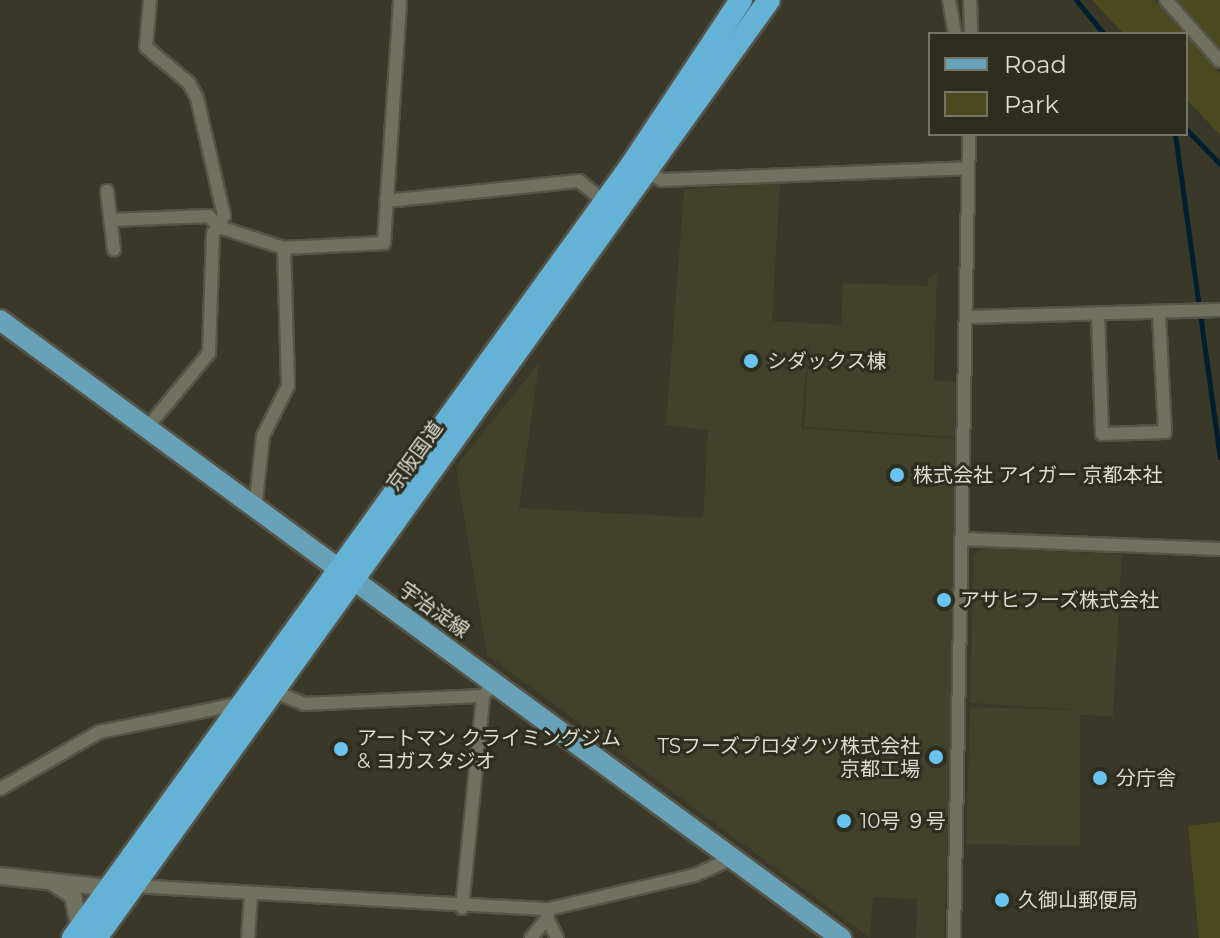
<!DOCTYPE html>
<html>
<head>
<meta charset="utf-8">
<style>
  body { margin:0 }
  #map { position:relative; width:1220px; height:938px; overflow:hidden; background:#393829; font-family:Montserrat,"Noto Sans JP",sans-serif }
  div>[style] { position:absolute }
  .built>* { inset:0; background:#42412b }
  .green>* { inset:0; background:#4b491f }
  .stream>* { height:5px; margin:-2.5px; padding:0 2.5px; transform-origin:2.5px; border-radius:2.5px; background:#001e2d }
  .roads { filter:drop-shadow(2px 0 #555447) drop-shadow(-2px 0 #555447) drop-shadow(0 2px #555447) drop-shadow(0 -2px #555447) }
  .minor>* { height:12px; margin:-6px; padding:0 6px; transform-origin:6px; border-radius:6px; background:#717160 }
  .tertiary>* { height:16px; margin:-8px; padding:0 8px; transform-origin:8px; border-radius:8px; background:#717160 }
  .primary>* { height:20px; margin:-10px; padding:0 10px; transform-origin:10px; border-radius:10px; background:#67a2b8 }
  .trunk>* { height:22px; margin:-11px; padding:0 11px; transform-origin:11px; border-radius:11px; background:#64b2d6 }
  .dots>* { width:22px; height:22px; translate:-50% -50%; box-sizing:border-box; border:4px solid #2e2e1f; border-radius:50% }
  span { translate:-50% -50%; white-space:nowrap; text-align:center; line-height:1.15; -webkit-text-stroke:6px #2e2e1f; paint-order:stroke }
  .poi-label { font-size:20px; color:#dcdcd3 }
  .left { translate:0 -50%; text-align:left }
  .right { translate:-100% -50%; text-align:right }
  .street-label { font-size:20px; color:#dcdcd3 }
  .legend { position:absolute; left:928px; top:32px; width:260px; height:104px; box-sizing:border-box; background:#2e2e1f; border:2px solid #747467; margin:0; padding:10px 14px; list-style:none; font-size:24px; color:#dcdcd3 }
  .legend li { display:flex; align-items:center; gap:16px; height:40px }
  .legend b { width:40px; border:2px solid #747467 }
</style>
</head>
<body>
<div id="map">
  <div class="built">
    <div style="clip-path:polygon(780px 183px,772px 321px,841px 325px,843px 283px,928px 286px,929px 277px,937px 274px,934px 380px,958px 382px,955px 437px,804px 427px,810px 332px,801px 428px,955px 439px,955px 640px,944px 938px,916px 938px,917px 899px,873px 897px,870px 938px,487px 655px,456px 466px,539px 363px,519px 508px,703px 518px,708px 430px,666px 425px,684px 189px)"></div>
    <div style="clip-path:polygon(983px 548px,1122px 554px,1113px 716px,1080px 715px,1080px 846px,966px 844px,970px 707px,1081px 710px,970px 703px,974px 555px)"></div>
  </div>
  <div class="green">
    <div style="clip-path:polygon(1092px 0,1154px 0,1184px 34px,1124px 34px)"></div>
    <div style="clip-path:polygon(1178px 0,1220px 0,1220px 48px)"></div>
    <div style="clip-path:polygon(1186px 36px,1220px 73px,1220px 135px,1186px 99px)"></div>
    <div style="clip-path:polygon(1220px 822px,1220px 938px,1199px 938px,1188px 826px)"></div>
  </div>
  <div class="stream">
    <div style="left:1076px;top:0;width:44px;rotate:50.5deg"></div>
    <div style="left:1186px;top:129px;width:49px;rotate:45.8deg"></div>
    <div style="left:1175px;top:134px;width:326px;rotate:82.1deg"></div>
  </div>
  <div class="roads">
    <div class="minor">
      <div style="left:949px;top:0;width:35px;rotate:80deg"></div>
      <div style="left:970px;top:0;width:34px;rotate:88deg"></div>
      <div style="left:1166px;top:0;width:81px;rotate:48.5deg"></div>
      <div style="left:648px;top:173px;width:16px;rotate:27deg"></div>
      <div style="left:662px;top:180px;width:306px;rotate:-2.2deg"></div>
      <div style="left:107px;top:191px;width:59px;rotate:83.2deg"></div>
      <div style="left:386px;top:201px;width:194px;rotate:-5.9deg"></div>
      <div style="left:579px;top:181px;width:32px;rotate:39deg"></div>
      <div style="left:110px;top:220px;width:99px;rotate:-2.3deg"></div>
      <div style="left:209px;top:216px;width:15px;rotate:48deg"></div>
      <div style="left:219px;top:227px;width:68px;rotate:17.9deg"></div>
      <div style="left:284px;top:248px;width:138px;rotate:88.3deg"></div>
      <div style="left:288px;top:386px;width:56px;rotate:116.6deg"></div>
      <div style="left:263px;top:436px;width:72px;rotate:96.3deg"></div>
      <div style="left:284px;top:248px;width:100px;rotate:-2.9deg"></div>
      <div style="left:384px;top:243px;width:244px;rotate:-86.2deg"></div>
      <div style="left:1098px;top:313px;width:121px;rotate:88.1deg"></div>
      <div style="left:1102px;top:434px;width:63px;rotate:-1.8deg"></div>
      <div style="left:1165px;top:432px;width:120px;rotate:-92.9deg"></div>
      <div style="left:966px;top:317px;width:254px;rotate:-1.6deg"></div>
      <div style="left:147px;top:428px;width:97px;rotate:-50.4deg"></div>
      <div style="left:209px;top:353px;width:119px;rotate:-88.1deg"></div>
      <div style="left:213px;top:234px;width:21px;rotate:-59deg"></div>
      <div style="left:224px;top:216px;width:121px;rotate:-102.9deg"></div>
      <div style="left:197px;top:98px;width:17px;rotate:-118deg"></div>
      <div style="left:189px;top:83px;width:56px;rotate:-140.1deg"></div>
      <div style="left:146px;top:47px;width:47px;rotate:-85.1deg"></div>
      <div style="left:962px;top:539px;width:258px;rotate:2.2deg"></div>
      <div style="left:275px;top:692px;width:31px;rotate:22deg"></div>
      <div style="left:304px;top:704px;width:179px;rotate:-2.6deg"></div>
      <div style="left:0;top:789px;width:114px;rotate:-29.9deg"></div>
      <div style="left:99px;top:732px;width:142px;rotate:-11.4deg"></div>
      <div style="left:133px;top:886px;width:417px;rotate:3.2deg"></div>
      <div style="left:549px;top:909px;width:150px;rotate:-13.1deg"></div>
      <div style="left:695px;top:875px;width:39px;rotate:-24deg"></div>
      <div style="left:462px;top:908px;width:213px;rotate:-84.3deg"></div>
      <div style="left:483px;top:696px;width:18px;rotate:-47deg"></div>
      <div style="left:549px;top:909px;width:9px;rotate:103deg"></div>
      <div style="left:547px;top:918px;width:22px;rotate:63deg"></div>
      <div style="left:248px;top:938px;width:44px;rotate:-86.1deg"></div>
      <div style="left:531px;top:938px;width:26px;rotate:-51deg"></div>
      <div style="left:954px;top:938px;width:804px;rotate:-88.93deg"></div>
    </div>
    <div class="tertiary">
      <div style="left:0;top:876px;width:112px;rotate:6.2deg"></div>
      <div style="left:54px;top:883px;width:23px;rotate:34deg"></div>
      <div style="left:73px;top:896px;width:34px;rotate:78deg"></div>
    </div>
    <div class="primary">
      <div style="left:0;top:320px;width:1044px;rotate:36.31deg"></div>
    </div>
    <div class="trunk">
      <div style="left:73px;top:938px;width:955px;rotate:-54.16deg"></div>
      <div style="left:632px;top:164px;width:197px;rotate:-56.4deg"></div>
      <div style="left:96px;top:938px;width:1154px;rotate:-54.34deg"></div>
    </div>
  </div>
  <div class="dots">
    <div style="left:751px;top:361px;background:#69c4f1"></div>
    <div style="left:897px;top:475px;background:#69c4f1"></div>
    <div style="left:944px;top:600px;background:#69c4f1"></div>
    <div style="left:341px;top:749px;background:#69c4f1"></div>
    <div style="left:936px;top:757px;background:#69c4f1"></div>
    <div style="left:1100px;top:778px;background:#69c4f1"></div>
    <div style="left:844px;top:821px;background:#69c4f1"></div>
    <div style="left:1002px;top:900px;background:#69c4f1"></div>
  </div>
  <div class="poi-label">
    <span class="left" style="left:767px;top:361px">シダックス棟</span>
    <span class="left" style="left:913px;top:475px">株式会社 アイガー 京都本社</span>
    <span class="left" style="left:960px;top:600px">アサヒフーズ株式会社</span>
    <span class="left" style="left:357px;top:750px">アートマン クライミングジム<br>&amp; ヨガスタジオ</span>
    <span class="right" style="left:920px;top:758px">TSフーズプロダクツ株式会社<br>京都工場</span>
    <span class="left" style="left:1116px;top:778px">分庁舎</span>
    <span class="left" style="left:860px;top:821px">10号 ９号</span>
    <span class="left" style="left:1018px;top:900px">久御山郵便局</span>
  </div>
  <div class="street-label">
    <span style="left:415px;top:456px;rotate:-54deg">京阪国道</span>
    <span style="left:434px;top:610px;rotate:35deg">宇治淀線</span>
  </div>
  <ul class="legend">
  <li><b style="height:10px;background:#67a2b8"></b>Road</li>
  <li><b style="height:22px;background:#4b491f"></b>Park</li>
  </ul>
</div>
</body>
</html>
